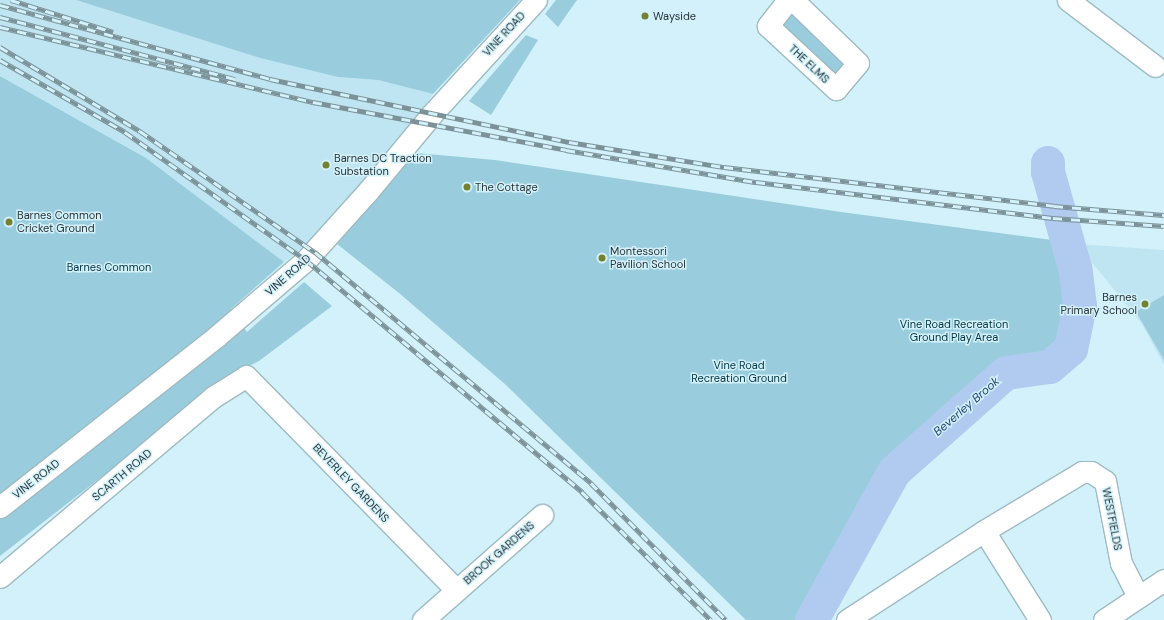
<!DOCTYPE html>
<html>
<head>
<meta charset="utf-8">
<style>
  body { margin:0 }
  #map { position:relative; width:1164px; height:620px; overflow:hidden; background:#d2f1fa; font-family:"DM Sans",sans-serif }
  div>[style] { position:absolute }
  .built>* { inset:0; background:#bee5f1 }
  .green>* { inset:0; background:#99cddd }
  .stream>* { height:5.5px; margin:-2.75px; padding:0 2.75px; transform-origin:2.75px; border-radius:2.75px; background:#b0caf0 }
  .river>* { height:34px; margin:-17px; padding:0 17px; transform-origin:17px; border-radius:17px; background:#b0caf0 }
  .roads { filter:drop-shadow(1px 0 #9ebbc4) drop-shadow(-1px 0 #9ebbc4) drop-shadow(0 1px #9ebbc4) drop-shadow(0 -1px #9ebbc4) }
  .minor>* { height:21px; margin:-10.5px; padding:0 10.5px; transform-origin:10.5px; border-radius:10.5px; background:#fff }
  .rail>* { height:4.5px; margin-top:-2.25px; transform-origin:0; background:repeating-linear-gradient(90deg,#d2f1fa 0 9px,#7c9298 0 18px); box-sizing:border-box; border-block:1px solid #7c9298 }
  .dots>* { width:11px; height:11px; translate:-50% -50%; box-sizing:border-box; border:2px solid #d2f1fa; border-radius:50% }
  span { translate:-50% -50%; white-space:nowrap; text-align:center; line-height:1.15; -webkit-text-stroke:3px #d2f1fa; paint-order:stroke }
  .poi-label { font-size:11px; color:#293538 }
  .left { translate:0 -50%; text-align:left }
  .right { translate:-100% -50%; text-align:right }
  .street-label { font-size:11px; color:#293538 }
  .park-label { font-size:11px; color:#003440 }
  .water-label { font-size:12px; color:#244474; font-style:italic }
</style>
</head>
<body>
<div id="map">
  <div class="built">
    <div style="clip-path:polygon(0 0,76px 0,260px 58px,338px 77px,378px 80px,433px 94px,406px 132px,314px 239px,284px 262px,146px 158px,0 76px)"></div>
    <div style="clip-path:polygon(1077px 244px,1164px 250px,1164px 365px,1142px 324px)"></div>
  </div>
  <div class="green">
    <div style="clip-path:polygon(76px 0,520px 0,433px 94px,378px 80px,338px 77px,260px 58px)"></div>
    <div style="clip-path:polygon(556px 0,577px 0,558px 27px,545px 14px)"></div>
    <div style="clip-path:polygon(792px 9px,847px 62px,836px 77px,778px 26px)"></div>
    <div style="clip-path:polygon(526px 35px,538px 40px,491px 115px,469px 101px)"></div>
    <div style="clip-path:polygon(0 76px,146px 158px,284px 262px,231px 309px,247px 332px,304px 282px,332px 306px,259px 361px,236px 372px,0 556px)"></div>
    <div style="clip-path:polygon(416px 153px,495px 160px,841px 212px,1060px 241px,1070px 282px,1067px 328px,1059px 347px,1048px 356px,1009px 360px,990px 372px,968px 396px,908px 443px,886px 467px,856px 529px,803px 620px,746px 620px,506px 385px,399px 293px,337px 244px)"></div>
    <div style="clip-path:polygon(1164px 295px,1164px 360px,1136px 312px)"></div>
  </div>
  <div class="stream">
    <div style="left:1071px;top:349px;width:14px;rotate:82deg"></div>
  </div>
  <div class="river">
    <div style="left:812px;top:620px;width:169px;rotate:-61deg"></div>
    <div style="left:894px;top:472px;width:149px;rotate:-41.5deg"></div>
    <div style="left:1006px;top:373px;width:44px;rotate:-7.8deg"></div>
    <div style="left:1050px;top:367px;width:28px;rotate:-41deg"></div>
    <div style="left:1071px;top:349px;width:44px;rotate:-78.2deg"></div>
    <div style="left:1080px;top:306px;width:38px;rotate:-97deg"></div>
    <div style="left:1075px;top:268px;width:100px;rotate:-105.7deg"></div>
    <div style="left:1048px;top:172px;width:9px;rotate:-90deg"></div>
  </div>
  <div class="roads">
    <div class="minor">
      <div style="left:788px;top:0;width:33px;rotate:128deg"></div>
      <div style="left:768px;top:26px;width:93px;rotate:42.8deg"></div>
      <div style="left:836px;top:89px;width:34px;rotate:-50deg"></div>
      <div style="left:858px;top:63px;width:91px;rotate:-135.9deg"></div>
      <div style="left:1068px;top:0;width:109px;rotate:37.2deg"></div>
      <div style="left:0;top:507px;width:276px;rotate:-38.2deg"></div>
      <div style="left:217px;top:336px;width:117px;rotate:-40.5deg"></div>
      <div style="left:306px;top:260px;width:94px;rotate:-48deg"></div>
      <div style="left:369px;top:190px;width:99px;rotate:-50.3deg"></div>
      <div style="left:432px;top:114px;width:154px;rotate:-47.6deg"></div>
      <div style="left:984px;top:531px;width:105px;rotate:57.8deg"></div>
      <div style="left:0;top:577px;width:279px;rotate:-40.2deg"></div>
      <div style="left:213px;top:397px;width:39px;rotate:-32deg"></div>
      <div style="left:246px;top:376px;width:300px;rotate:45.5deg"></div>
      <div style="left:423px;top:620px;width:159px;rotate:-41.4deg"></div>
      <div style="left:847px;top:620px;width:163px;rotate:-33deg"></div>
      <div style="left:984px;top:531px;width:114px;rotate:-31deg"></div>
      <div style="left:1082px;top:472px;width:9px"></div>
      <div style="left:1091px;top:472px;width:17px;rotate:33deg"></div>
      <div style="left:1105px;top:481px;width:84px;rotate:79deg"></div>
      <div style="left:1121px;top:563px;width:38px;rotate:63deg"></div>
      <div style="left:1104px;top:620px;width:72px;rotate:-33.7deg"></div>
    </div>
  </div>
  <div class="rail">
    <div style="left:11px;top:0;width:107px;rotate:17.4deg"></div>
    <div style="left:0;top:5px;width:280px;rotate:15.3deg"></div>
    <div style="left:270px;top:79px;width:306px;rotate:11.9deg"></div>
    <div style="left:569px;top:142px;width:157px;rotate:9.2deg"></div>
    <div style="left:724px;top:167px;width:332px;rotate:6.7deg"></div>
    <div style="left:1054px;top:206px;width:110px;rotate:4.7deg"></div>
    <div style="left:0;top:17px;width:243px;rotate:14.8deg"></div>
    <div style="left:0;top:27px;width:322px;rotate:13.5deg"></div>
    <div style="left:313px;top:102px;width:258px;rotate:10.7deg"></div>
    <div style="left:566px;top:150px;width:193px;rotate:9.6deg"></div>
    <div style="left:756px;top:182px;width:299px;rotate:6.9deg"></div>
    <div style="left:1053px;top:218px;width:111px;rotate:4.1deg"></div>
    <div style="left:0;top:47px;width:163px;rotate:31deg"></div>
    <div style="left:140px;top:131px;width:213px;rotate:34.7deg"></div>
    <div style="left:315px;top:252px;width:360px;rotate:39.9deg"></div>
    <div style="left:591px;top:483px;width:192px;rotate:45.4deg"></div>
    <div style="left:0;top:60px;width:144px;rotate:29.9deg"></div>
    <div style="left:125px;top:132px;width:222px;rotate:35.3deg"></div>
    <div style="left:306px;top:260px;width:361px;rotate:40deg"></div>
    <div style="left:582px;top:492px;width:182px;rotate:44.8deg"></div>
  </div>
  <div class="dots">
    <div style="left:645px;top:16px;background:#74812f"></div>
    <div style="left:326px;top:165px;background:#74812f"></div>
    <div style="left:467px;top:187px;background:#74812f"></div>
    <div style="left:9px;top:222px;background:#74812f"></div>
    <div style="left:602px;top:258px;background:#74812f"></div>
    <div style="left:1145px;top:304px;background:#74812f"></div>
  </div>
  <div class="poi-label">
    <span class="left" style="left:653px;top:16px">Wayside</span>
    <span class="left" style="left:334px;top:165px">Barnes DC Traction<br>Substation</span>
    <span class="left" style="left:475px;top:187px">The Cottage</span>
    <span class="left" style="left:17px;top:222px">Barnes Common<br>Cricket Ground</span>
    <span class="left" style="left:610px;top:258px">Montessori<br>Pavilion School</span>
    <span class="right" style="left:1137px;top:304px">Barnes<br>Primary School</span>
  </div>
  <div class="street-label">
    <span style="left:504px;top:34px;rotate:-47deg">VINE ROAD</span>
    <span style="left:809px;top:64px;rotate:43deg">THE ELMS</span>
    <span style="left:288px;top:275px;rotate:-41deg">VINE ROAD</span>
    <span style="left:122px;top:475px;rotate:-40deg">SCARTH ROAD</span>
    <span style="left:36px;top:479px;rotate:-38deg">VINE ROAD</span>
    <span style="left:351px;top:483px;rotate:46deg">BEVERLEY GARDENS</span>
    <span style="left:1112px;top:519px;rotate:79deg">WESTFIELDS</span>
    <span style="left:499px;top:553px;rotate:-41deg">BROOK GARDENS</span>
  </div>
  <div class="park-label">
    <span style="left:109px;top:267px">Barnes Common</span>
    <span style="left:954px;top:331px">Vine Road Recreation<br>Ground Play Area</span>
    <span style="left:739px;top:372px">Vine Road<br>Recreation Ground</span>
  </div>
  <div class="water-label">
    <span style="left:967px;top:407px;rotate:-41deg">Beverley Brook</span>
  </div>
</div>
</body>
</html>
